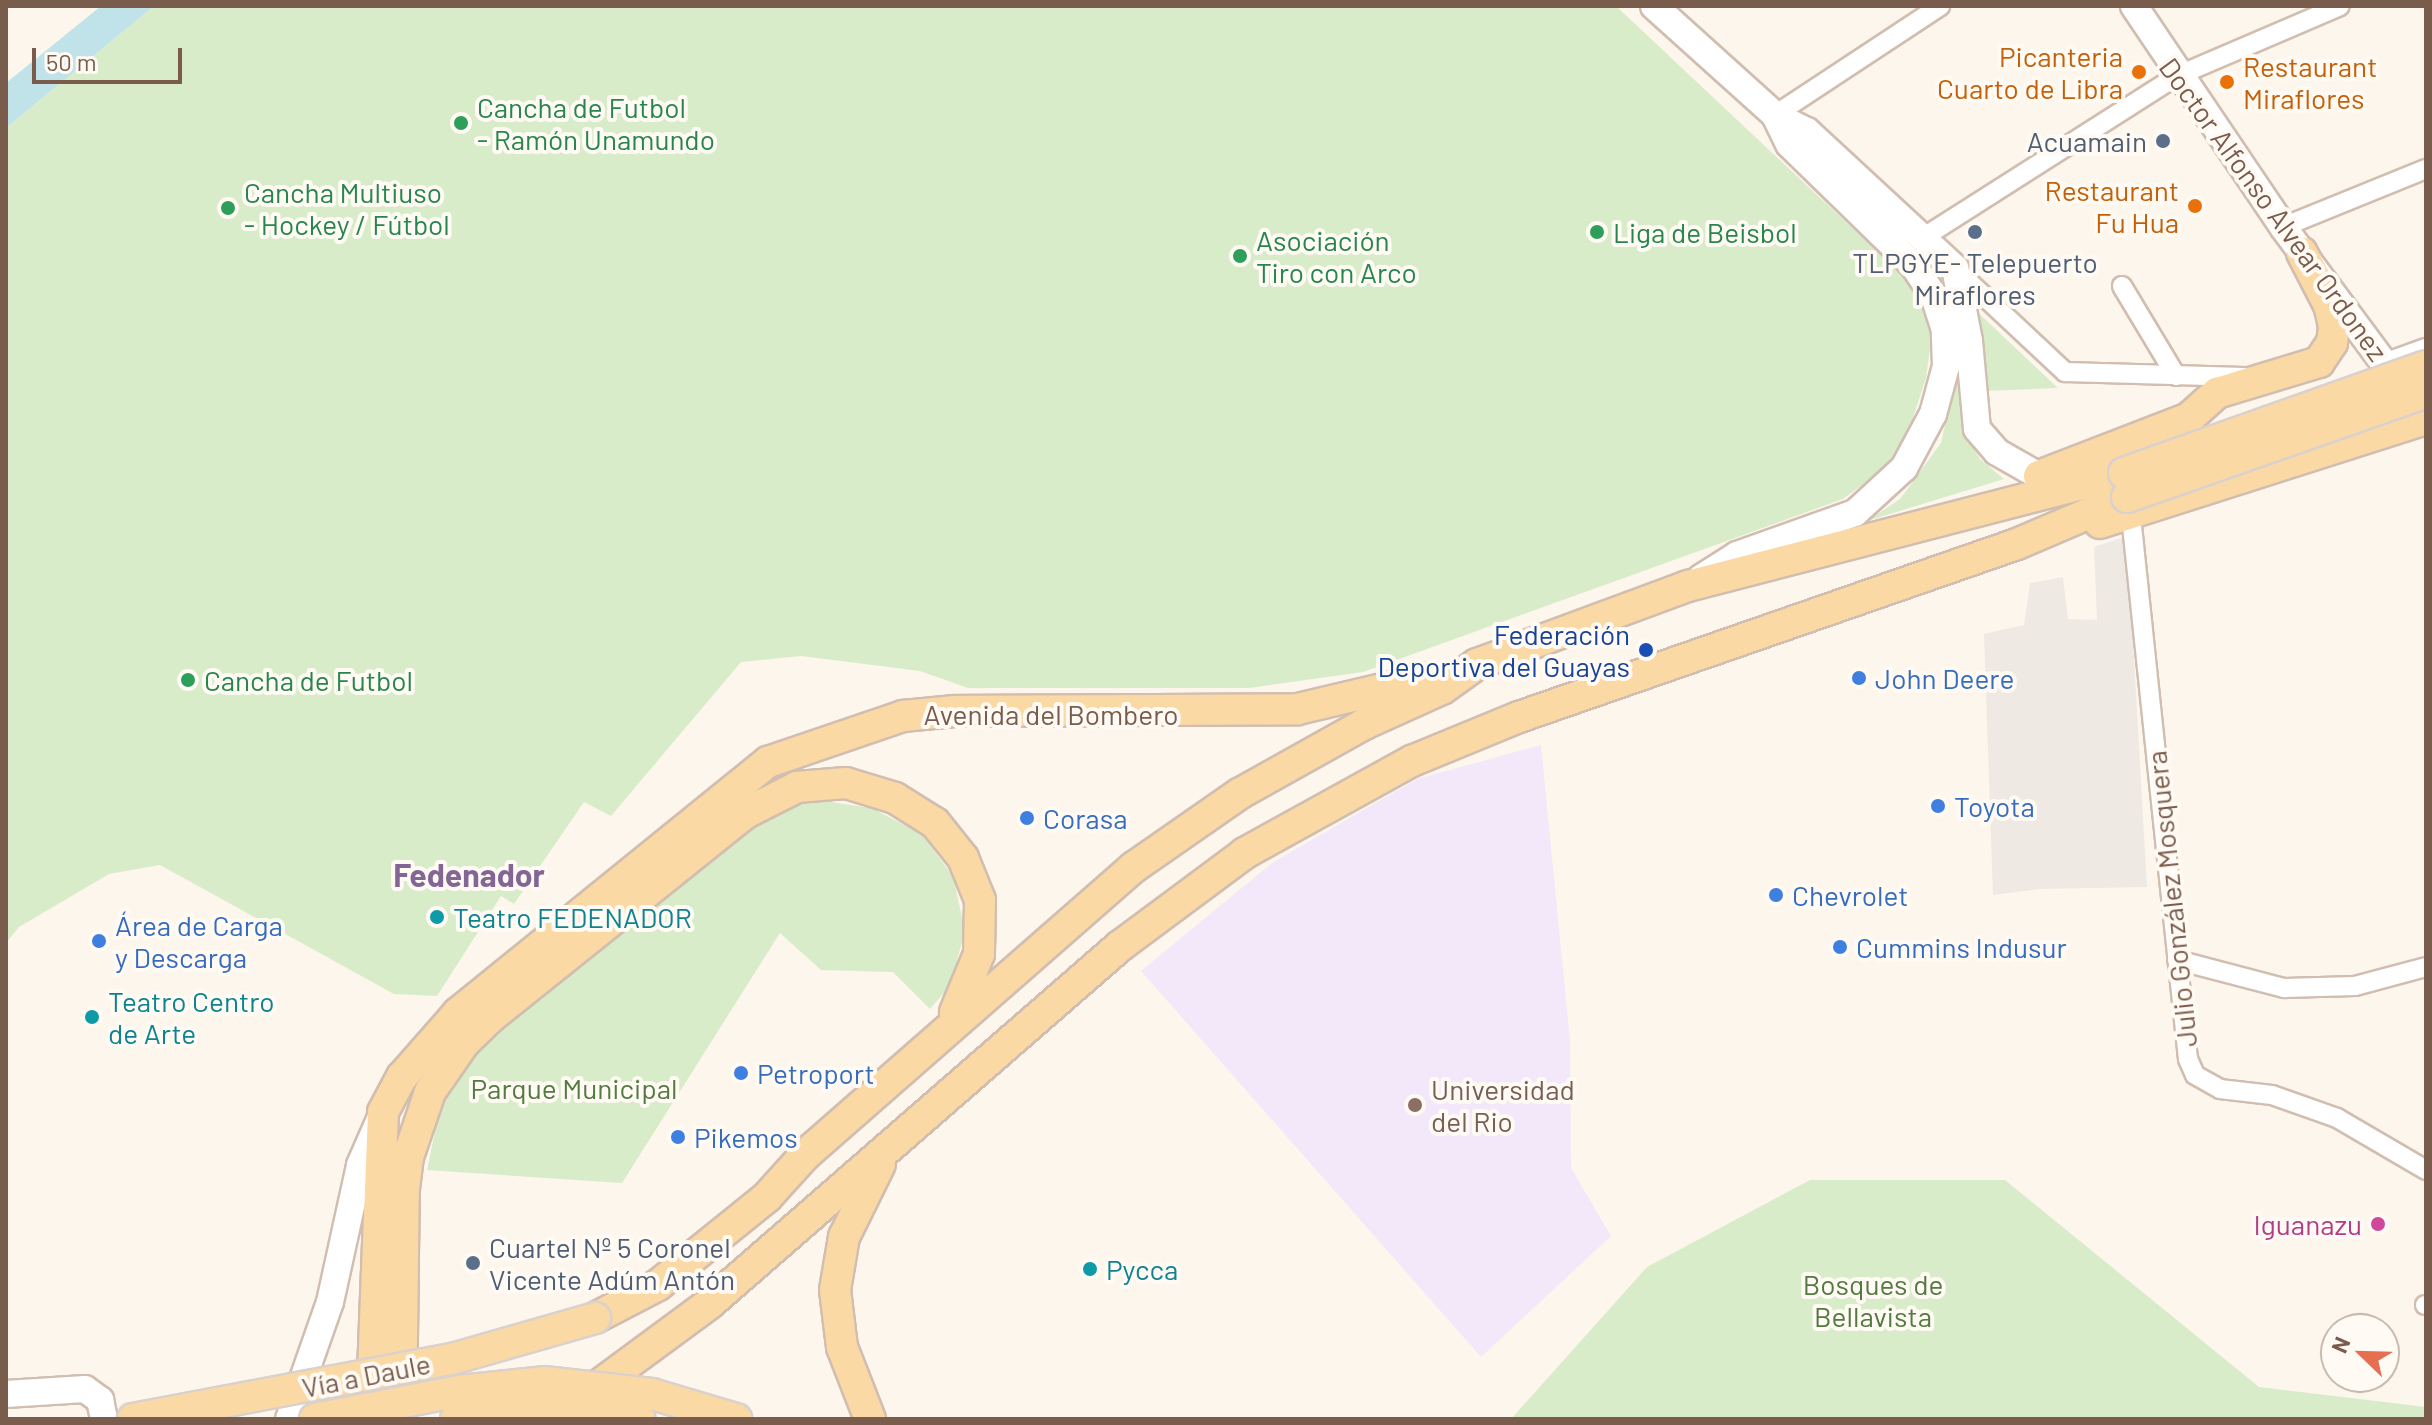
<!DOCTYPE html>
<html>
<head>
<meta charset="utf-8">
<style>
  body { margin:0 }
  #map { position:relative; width:2432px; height:1425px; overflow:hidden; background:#fdf6ec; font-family:Barlow,sans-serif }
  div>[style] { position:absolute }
  .industrial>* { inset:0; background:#efe9e4 }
  .education>* { inset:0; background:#f3e8fa }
  .green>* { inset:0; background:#d8ecc9 }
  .water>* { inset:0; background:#bfe3e8 }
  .roads { filter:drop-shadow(2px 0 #d1beb0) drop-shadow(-2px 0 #d1beb0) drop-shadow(0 2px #d1beb0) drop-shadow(0 -2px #d1beb0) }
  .street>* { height:18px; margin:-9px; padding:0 9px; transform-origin:9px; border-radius:9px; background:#fff }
  .secondary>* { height:26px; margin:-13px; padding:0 13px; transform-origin:13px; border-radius:13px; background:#fff }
  .primary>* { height:30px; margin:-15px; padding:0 15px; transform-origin:15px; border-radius:15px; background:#fbd9a5 }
  .bridges { filter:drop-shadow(2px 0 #dad1cd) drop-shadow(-2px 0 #dad1cd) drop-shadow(0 2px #dad1cd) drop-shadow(0 -2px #dad1cd) }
  .primary-bridge>* { height:30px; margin:-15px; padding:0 15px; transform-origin:15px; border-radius:15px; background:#fbd9a5 }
  .dots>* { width:22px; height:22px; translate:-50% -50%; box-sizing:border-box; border:4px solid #fffaf3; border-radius:50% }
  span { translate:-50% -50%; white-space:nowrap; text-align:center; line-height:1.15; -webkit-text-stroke:8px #fffaf3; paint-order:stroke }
  .food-label { font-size:28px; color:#c56008 }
  .right { translate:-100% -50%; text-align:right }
  .left { translate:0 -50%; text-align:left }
  .leisure-label { font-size:28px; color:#27864d }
  .service-label { font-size:28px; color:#4e5e75 }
  .street-label { font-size:28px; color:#7a5c4d }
  .transit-label { font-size:28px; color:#164399 }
  .shop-label { font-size:28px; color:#366cbe }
  .culture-label { font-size:28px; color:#0d838f }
  .park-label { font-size:28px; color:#537a41 }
  .education-label { font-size:28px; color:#785e54 }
  .hotel-label { font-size:28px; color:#b23c85 }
  .quarter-label { font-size:32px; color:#846695; font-weight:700 }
  .frame { position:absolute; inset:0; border:8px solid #7a5c4d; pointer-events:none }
  .north { position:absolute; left:2320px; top:1313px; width:80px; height:80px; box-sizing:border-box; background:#fffaf3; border:2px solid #cabbb1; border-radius:50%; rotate:293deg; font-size:22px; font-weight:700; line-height:32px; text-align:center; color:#7a5c4d }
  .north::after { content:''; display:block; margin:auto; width:28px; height:36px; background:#e76f51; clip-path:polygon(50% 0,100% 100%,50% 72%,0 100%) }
  .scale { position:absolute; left:32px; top:48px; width:150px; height:36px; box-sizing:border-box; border:4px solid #7a5c4d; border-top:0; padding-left:10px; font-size:24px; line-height:28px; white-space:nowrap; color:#7a5c4d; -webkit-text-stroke:6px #fffaf3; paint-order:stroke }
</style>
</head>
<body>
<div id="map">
  <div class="industrial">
    <div style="clip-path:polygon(2127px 536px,2147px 887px,2039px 889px,1993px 895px,1984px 634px,2024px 625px,2030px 583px,2063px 577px,2068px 619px,2097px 620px,2094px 547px)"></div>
  </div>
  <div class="education">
    <div style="clip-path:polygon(1541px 745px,1570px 1041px,1571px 1168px,1611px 1236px,1481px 1357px,1141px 971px,1272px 863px,1417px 779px)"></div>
  </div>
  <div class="green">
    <div style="clip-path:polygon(154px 6px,1616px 6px,1915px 287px,1932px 332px,1926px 378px,1906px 439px,1881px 471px,1843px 499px,1363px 672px,1249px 688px,968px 688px,920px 671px,801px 656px,741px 662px,611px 816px,584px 802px,514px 904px,501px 896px,437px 996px,394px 994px,160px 865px,109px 874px,19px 927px,6px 943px,6px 128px)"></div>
    <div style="clip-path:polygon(1971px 306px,2058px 388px,1984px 391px)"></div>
    <div style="clip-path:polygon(1960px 357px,1964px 432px,1980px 459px,2004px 479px,1867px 521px,1900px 499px,1941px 443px)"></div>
    <div style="clip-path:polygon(817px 800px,872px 808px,921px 834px,953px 876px,965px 931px,950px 986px,930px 1009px,893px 972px,821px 970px,780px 933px,622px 1183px,427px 1170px,442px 1098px,484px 1044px,775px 810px)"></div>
    <div style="clip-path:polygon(1810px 1180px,2005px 1180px,2259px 1387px,2426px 1407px,2426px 1419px,1511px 1419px,1647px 1267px)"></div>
  </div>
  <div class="water">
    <div style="clip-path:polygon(101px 6px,154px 6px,6px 128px,6px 83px)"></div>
  </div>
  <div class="roads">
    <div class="street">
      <div style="left:1775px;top:115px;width:198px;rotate:-33.4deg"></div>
      <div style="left:2283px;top:227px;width:154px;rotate:-22.1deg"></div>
      <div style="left:1924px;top:237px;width:300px;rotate:-32.5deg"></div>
      <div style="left:2177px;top:76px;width:177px;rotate:-23.2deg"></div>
      <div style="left:1955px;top:269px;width:151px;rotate:43.1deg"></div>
      <div style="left:2065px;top:372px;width:179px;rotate:1.6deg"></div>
      <div style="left:2122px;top:286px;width:105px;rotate:59deg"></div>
      <div style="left:2384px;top:363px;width:45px;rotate:-19.7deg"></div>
      <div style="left:2131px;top:516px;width:546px;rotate:84.01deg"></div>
      <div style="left:2188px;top:1059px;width:17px;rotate:66deg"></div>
      <div style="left:2195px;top:1075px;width:29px;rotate:29deg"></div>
      <div style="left:2220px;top:1089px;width:52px;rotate:6.6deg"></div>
      <div style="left:2272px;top:1095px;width:69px;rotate:19.5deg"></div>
      <div style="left:2337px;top:1118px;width:103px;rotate:30.3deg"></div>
      <div style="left:2177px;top:960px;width:111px;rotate:14.7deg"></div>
      <div style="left:2284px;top:988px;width:71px;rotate:-1.6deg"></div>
      <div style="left:2355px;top:986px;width:73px;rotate:-15deg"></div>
      <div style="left:2425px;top:1305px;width:1px"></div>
    </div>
    <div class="secondary">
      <div style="left:1654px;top:6px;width:163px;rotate:42deg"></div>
      <div style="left:1775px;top:115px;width:36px;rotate:27deg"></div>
      <div style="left:1807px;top:131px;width:202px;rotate:42.8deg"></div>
      <div style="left:1955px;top:268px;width:74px;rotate:79.1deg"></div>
      <div style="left:1969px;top:341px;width:88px;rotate:84.8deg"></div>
      <div style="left:1977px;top:429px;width:30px;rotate:49deg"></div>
      <div style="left:1997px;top:452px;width:48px;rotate:29.7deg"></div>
      <div style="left:2134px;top:6px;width:267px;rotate:56deg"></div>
      <div style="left:2283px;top:227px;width:169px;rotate:53.4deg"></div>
      <div style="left:2384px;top:363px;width:37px;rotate:46deg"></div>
      <div style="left:1701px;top:578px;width:43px;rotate:-32.6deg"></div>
      <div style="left:1737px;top:555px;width:125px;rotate:-19.6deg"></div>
      <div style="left:1855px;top:513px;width:67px;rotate:-42.6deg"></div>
      <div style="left:1904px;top:468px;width:61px;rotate:-61.8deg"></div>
      <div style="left:1933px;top:414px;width:50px;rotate:-74.8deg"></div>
      <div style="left:1946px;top:366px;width:36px;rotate:-92deg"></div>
      <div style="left:1945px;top:330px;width:36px;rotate:-108deg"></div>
      <div style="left:1934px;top:296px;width:37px;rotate:-124deg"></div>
      <div style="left:1913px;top:265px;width:173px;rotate:-135.7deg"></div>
      <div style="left:1789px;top:144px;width:32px;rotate:-116deg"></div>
      <div style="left:6px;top:1394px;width:79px;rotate:-3.6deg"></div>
      <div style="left:85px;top:1389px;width:19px;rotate:36deg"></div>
      <div style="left:100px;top:1400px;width:19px;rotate:78deg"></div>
      <div style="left:289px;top:1419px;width:124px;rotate:-70.7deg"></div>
      <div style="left:330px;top:1302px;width:140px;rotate:-77.6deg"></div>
      <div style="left:360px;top:1165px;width:55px;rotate:-66.3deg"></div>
    </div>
    <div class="primary">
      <div style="left:2039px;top:476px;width:161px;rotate:-21.1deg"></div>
      <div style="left:2189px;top:418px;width:38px;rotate:-42deg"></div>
      <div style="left:2217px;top:393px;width:107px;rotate:-16.9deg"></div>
      <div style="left:2319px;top:362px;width:23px;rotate:-56deg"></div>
      <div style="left:2332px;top:343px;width:17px;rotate:-83deg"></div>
      <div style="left:2334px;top:326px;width:22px;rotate:-103deg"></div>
      <div style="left:2329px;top:305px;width:59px;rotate:-117.4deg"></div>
      <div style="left:2100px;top:523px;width:342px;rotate:-17.7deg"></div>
      <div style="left:595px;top:1318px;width:71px;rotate:-27.6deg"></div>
      <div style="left:658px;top:1285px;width:140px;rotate:-38.9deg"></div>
      <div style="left:767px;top:1197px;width:57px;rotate:-47.9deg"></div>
      <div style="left:805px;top:1155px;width:437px;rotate:-41.2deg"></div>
      <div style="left:1134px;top:867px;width:128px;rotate:-34.8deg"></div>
      <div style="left:1239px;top:794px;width:143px;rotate:-29.2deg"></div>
      <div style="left:1364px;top:724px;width:85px;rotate:-24.2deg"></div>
      <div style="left:1442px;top:689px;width:43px;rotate:-35.5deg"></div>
      <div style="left:1477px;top:664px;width:225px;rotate:-20.3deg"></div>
      <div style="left:1688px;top:586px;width:450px;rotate:-14.5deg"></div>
      <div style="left:372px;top:1399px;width:287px;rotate:-87.8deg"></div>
      <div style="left:383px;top:1112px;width:40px;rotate:-62deg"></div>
      <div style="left:402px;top:1077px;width:85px;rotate:-48.8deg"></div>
      <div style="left:458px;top:1013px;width:399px;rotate:-39deg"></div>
      <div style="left:768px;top:762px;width:143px;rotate:-18.8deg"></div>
      <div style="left:903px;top:716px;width:52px;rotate:-5.5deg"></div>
      <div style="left:955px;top:711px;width:343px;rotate:-0.3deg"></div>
      <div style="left:1298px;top:709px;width:130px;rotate:-13.3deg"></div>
      <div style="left:580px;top:1399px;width:162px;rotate:-36.4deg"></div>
      <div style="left:710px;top:1303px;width:544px;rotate:-41.05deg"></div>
      <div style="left:1120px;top:946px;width:156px;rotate:-36.6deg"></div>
      <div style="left:1245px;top:853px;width:191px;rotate:-28.9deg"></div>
      <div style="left:1412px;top:761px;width:116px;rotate:-22.4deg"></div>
      <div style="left:1519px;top:717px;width:527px;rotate:-19.16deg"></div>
      <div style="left:2017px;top:544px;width:120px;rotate:-23.1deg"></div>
      <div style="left:401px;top:1419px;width:230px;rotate:-89.3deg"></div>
      <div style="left:404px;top:1189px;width:32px;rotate:-83deg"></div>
      <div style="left:408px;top:1157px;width:69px;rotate:-71.3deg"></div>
      <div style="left:430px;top:1092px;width:60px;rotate:-55.2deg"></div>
      <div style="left:464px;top:1043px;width:37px;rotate:-44deg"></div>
      <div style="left:491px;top:1017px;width:327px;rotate:-38.7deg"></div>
      <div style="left:746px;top:813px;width:57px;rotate:-27deg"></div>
      <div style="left:797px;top:787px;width:49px;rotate:-4.7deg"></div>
      <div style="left:846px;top:783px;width:51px;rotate:17deg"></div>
      <div style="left:895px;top:798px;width:47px;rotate:32deg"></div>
      <div style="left:935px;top:823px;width:45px;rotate:51.3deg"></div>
      <div style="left:963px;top:858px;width:45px;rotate:68deg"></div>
      <div style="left:980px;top:900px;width:54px;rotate:91.1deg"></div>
      <div style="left:979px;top:954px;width:63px;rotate:112.5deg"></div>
      <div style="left:870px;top:1419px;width:77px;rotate:-111.3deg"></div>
      <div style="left:842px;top:1347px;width:57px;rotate:-97deg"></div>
      <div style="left:835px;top:1290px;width:54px;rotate:-80.4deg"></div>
      <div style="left:844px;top:1237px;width:81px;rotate:-63.7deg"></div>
    </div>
  </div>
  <div class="bridges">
    <div class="primary-bridge">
      <div style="left:2124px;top:473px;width:320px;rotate:-19.5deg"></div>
      <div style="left:2127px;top:497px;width:317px;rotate:-19.3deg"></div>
      <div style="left:133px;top:1419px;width:325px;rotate:-10.7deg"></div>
      <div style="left:452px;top:1359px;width:149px;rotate:-16deg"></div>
      <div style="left:315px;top:1419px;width:147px;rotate:-11deg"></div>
      <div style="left:459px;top:1391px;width:85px;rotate:-6deg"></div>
      <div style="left:544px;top:1382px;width:109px;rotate:6.3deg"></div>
      <div style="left:652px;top:1394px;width:88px;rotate:16.6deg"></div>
      <div style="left:456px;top:1419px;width:90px;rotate:-5.7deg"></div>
      <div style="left:546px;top:1410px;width:94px;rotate:5.5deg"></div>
    </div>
  </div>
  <div class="dots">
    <div style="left:2139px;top:72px;background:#e8710a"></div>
    <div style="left:2227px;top:82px;background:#e8710a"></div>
    <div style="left:461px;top:123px;background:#2e9e5b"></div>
    <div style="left:2163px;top:141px;background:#5c6f8a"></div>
    <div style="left:2195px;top:206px;background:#e8710a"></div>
    <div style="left:228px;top:208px;background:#2e9e5b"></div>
    <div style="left:1597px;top:232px;background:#2e9e5b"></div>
    <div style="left:1975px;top:232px;background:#5c6f8a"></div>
    <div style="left:1240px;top:256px;background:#2e9e5b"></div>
    <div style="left:1646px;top:650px;background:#1a4fb4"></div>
    <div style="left:1859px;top:678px;background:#3f7fe0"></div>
    <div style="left:188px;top:680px;background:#2e9e5b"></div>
    <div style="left:1938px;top:806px;background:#3f7fe0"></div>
    <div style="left:1027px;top:818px;background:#3f7fe0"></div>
    <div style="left:1776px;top:895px;background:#3f7fe0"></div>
    <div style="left:437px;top:917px;background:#0f9aa8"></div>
    <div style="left:99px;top:941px;background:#3f7fe0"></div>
    <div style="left:1840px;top:947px;background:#3f7fe0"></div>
    <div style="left:92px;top:1017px;background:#0f9aa8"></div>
    <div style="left:741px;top:1073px;background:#3f7fe0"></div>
    <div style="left:1415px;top:1105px;background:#8d6e63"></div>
    <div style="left:678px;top:1137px;background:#3f7fe0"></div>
    <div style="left:2378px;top:1224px;background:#d1479c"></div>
    <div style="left:473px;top:1263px;background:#5c6f8a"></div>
    <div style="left:1090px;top:1269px;background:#0f9aa8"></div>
  </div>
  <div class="food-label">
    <span class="right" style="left:2123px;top:72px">Picanteria<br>Cuarto de Libra</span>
    <span class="left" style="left:2243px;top:82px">Restaurant<br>Miraflores</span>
    <span class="right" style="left:2179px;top:206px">Restaurant<br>Fu Hua</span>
  </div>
  <div class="leisure-label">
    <span class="left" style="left:477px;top:123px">Cancha de Futbol<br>- Ramón Unamundo</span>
    <span class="left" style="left:244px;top:208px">Cancha Multiuso<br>- Hockey / Fútbol</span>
    <span class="left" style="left:1613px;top:232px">Liga de Beisbol</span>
    <span class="left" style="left:1256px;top:256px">Asociación<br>Tiro con Arco</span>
    <span class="left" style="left:204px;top:680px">Cancha de Futbol</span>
  </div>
  <div class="service-label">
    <span class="right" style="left:2147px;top:141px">Acuamain</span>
    <span style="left:1975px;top:278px">TLPGYE- Telepuerto<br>Miraflores</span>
    <span class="left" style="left:489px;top:1263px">Cuartel Nº 5 Coronel<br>Vicente Adúm Antón</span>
  </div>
  <div class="street-label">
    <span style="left:2274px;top:209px;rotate:54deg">Doctor Alfonso Alvear Ordonez</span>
    <span style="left:1051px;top:714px">Avenida del Bombero</span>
    <span style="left:2171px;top:899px;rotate:-96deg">Julio González Mosquera</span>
    <span style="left:366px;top:1375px;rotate:-11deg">Vía a Daule</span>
  </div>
  <div class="transit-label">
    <span class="right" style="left:1630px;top:650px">Federación<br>Deportiva del Guayas</span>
  </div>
  <div class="shop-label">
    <span class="left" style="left:1875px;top:678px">John Deere</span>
    <span class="left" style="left:1954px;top:806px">Toyota</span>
    <span class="left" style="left:1043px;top:818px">Corasa</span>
    <span class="left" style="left:1792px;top:895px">Chevrolet</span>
    <span class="left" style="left:115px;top:941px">Área de Carga<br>y Descarga</span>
    <span class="left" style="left:1856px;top:947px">Cummins Indusur</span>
    <span class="left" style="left:757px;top:1073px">Petroport</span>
    <span class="left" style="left:694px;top:1137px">Pikemos</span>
  </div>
  <div class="culture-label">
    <span class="left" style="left:453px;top:917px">Teatro FEDENADOR</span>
    <span class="left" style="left:108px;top:1017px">Teatro Centro<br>de Arte</span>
    <span class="left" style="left:1106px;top:1269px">Pycca</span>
  </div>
  <div class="park-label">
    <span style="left:574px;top:1088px">Parque Municipal</span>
    <span style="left:1873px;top:1300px">Bosques de<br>Bellavista</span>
  </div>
  <div class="education-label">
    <span class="left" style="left:1431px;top:1105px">Universidad<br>del Rio</span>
  </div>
  <div class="hotel-label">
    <span class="right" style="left:2362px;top:1224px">Iguanazu</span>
  </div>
  <div class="quarter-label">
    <span style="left:469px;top:874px">Fedenador</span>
  </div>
  <div class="frame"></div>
  <div class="north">N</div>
  <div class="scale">50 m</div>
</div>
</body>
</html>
